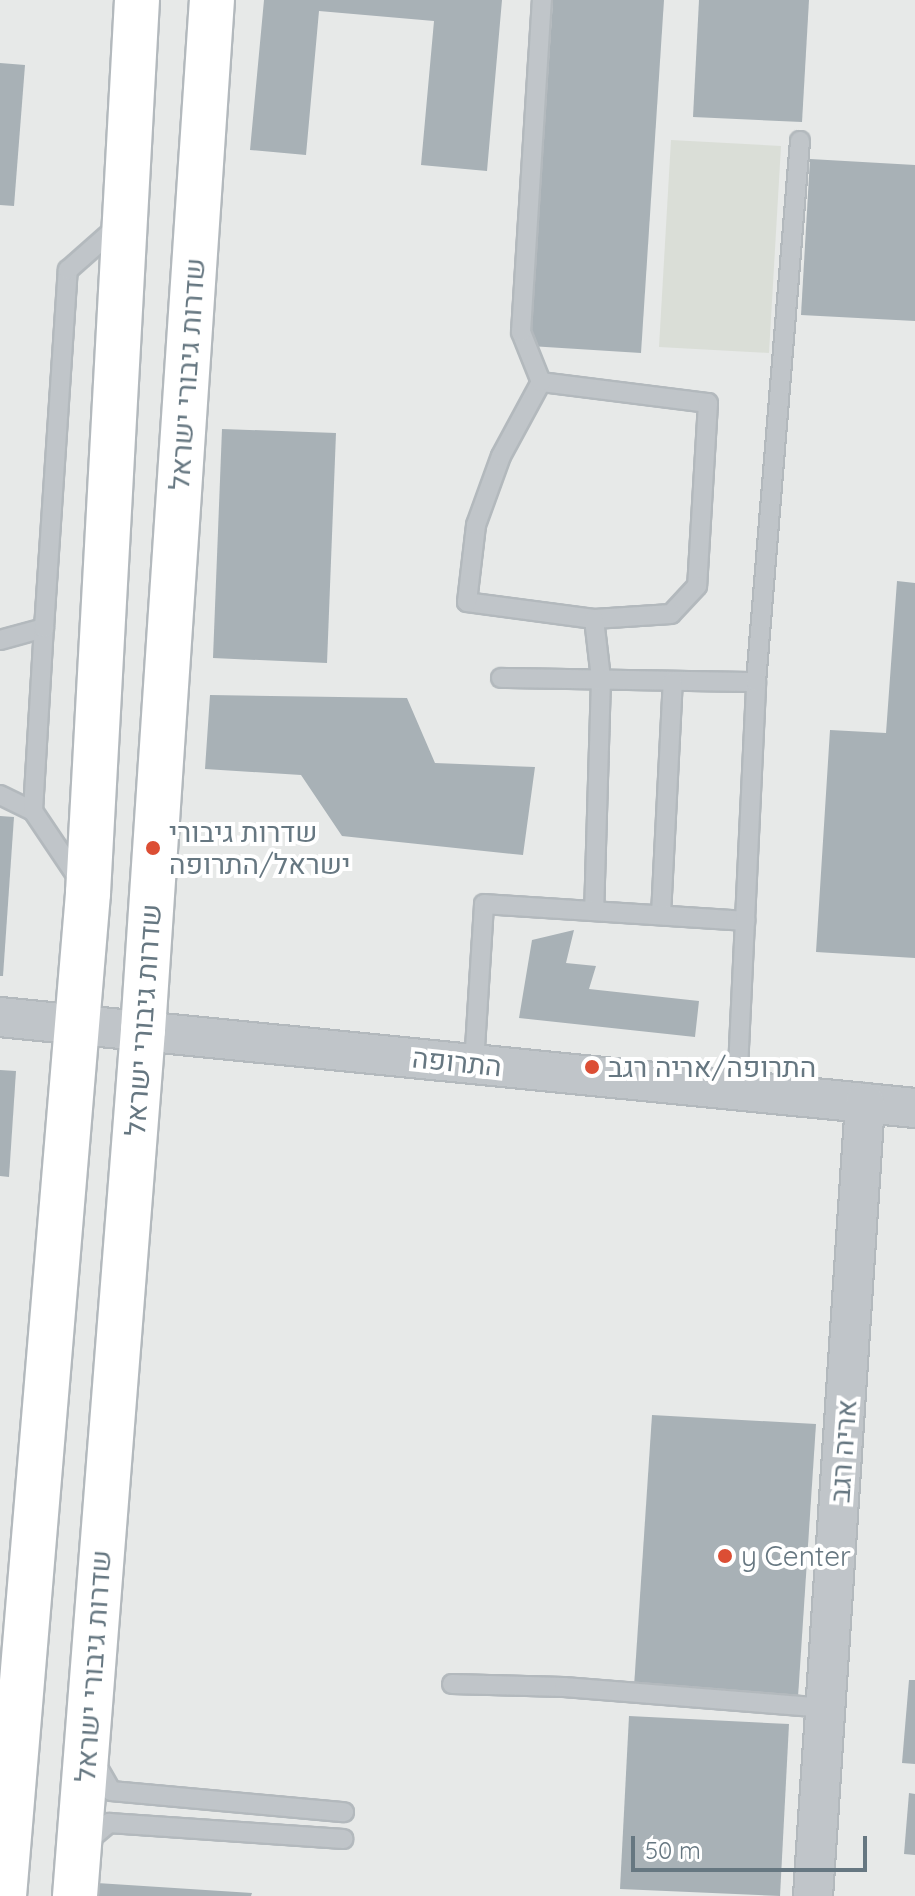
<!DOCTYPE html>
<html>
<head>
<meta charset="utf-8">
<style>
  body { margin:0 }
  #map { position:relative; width:915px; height:1896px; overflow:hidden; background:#f9f9f7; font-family:Quicksand,Heebo,sans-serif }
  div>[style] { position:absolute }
  .built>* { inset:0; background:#e7e9e8 }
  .green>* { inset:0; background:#daded7 }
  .building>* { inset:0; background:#a8b1b6 }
  .roads { filter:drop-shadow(2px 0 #b3b9bd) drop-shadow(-2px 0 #b3b9bd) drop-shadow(0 2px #b3b9bd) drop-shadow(0 -2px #b3b9bd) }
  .lane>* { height:18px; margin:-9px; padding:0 9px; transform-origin:9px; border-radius:9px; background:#c0c5c9 }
  .street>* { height:38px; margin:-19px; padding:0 19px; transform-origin:19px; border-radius:19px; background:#c0c5c9 }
  .secondary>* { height:44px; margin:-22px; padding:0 22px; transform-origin:22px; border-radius:22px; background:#fff }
  .dots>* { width:22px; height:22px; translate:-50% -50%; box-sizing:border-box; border:4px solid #fff; border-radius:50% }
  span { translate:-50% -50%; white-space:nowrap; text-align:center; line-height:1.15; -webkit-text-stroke:8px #fff; paint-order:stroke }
  .street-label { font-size:28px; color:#667781 }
  .poi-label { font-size:28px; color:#667781 }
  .left { translate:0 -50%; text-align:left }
  .scale { position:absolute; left:631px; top:1836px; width:236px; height:36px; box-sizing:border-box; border:4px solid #667781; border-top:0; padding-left:10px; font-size:24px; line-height:28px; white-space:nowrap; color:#667781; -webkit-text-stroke:6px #fff; paint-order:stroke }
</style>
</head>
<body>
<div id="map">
  <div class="built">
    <div style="clip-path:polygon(0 0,915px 0,915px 1896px,0 1896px)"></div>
  </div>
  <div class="green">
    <div style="clip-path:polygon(671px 140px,781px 146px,769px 353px,659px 347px)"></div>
  </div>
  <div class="building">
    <div style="clip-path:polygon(264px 0,502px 0,487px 171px,421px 165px,434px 21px,319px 11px,306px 155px,250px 150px)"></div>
    <div style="clip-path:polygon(553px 0,664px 0,641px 353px,530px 346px)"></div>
    <div style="clip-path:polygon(699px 0,809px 0,802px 122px,693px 117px)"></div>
    <div style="clip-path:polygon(0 63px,25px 65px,14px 206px,0 205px)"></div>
    <div style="clip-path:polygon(810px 159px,915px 165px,915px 321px,801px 315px)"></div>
    <div style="clip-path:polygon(222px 429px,336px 433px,327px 663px,213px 658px)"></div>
    <div style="clip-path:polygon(897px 581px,915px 583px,915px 958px,816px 952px,830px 730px,886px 733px)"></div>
    <div style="clip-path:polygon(210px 695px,407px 698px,435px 763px,535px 767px,523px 855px,342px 836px,301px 775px,205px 769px)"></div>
    <div style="clip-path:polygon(0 816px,14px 817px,3px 976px,0 976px)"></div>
    <div style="clip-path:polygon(574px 930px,566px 963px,596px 966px,589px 989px,699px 1001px,695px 1037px,519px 1018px,532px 940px)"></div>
    <div style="clip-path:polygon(0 1070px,16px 1071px,9px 1177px,0 1176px)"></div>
    <div style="clip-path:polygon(652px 1415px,816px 1424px,798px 1697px,634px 1687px)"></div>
    <div style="clip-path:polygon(909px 1680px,915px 1680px,915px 1764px,902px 1763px)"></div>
    <div style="clip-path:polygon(629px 1716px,789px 1724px,780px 1896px,620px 1889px)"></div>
    <div style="clip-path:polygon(909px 1793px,915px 1794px,915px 1855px,904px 1854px)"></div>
    <div style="clip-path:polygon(97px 1883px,252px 1893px,251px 1896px,96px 1896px)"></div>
  </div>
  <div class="roads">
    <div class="lane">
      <div style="left:541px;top:382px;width:168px;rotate:7.2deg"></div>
      <div style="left:708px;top:403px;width:183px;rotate:93.4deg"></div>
      <div style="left:697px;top:586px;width:38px;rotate:133deg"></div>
      <div style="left:671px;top:614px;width:77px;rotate:176.3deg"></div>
      <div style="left:594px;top:619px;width:128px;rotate:-172.4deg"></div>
      <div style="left:467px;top:602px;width:78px;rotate:-83.3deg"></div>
      <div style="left:476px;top:525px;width:73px;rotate:-70.1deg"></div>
      <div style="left:501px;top:456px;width:84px;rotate:-61.6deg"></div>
      <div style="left:541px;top:382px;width:54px;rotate:-111.8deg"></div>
      <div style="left:521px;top:332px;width:333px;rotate:-86.4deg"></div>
      <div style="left:594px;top:619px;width:60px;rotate:83.3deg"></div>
      <div style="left:601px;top:679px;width:232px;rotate:91.7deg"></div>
      <div style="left:0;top:640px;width:46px;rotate:-15.3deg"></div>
      <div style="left:501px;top:678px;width:255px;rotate:0.9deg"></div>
      <div style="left:0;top:795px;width:37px;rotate:26deg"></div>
      <div style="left:80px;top:881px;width:84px;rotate:-123.9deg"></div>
      <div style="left:33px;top:811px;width:183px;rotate:-86.6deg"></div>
      <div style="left:44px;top:628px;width:359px;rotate:-86.2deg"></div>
      <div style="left:68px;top:270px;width:68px;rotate:-41.4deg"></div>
      <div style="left:661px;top:915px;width:234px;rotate:-87.1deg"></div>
      <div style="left:474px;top:1064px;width:160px;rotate:-86.4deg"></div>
      <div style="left:484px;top:904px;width:262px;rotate:3.7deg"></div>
      <div style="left:737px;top:1090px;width:408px;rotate:-87.3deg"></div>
      <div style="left:756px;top:682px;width:543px;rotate:-85.35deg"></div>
      <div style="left:452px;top:1684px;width:112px;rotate:1.5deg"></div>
      <div style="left:564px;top:1687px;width:263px;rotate:4.6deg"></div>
      <div style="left:94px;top:1761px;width:34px;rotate:60deg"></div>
      <div style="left:111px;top:1791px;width:234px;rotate:5.2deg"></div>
      <div style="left:84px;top:1844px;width:33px;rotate:-40deg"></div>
      <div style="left:109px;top:1823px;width:235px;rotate:3.9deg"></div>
    </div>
    <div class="street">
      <div style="left:0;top:1017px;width:920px;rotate:5.68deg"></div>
      <div style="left:813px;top:1896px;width:795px;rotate:-86.25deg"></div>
    </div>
    <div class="secondary">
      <div style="left:4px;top:1896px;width:1007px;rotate:-85.21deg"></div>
      <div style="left:88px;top:893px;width:894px;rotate:-86.86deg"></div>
      <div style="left:75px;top:1896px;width:869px;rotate:-85.51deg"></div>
      <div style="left:143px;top:1030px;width:1032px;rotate:-86.17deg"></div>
    </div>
  </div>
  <div class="dots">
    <div style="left:153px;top:848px;background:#dc4e34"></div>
    <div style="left:592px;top:1067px;background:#dc4e34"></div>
    <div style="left:725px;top:1556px;background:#dc4e34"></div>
  </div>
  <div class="street-label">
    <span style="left:187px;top:374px;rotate:-86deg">שדרות גיבורי ישראל</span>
    <span style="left:143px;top:1020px;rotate:-86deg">שדרות גיבורי ישראל</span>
    <span style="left:457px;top:1062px;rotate:6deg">התרופה</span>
    <span style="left:843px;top:1451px;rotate:-86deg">אריה רגב</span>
    <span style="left:93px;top:1666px;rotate:-86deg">שדרות גיבורי ישראל</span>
  </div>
  <div class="poi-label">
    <span class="left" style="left:169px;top:848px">שדרות גיבורי<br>ישראל/התרופה</span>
    <span class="left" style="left:608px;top:1067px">התרופה/אריה רגב</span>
    <span class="left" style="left:741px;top:1556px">y Center</span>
  </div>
  <div class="scale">50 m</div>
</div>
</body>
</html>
